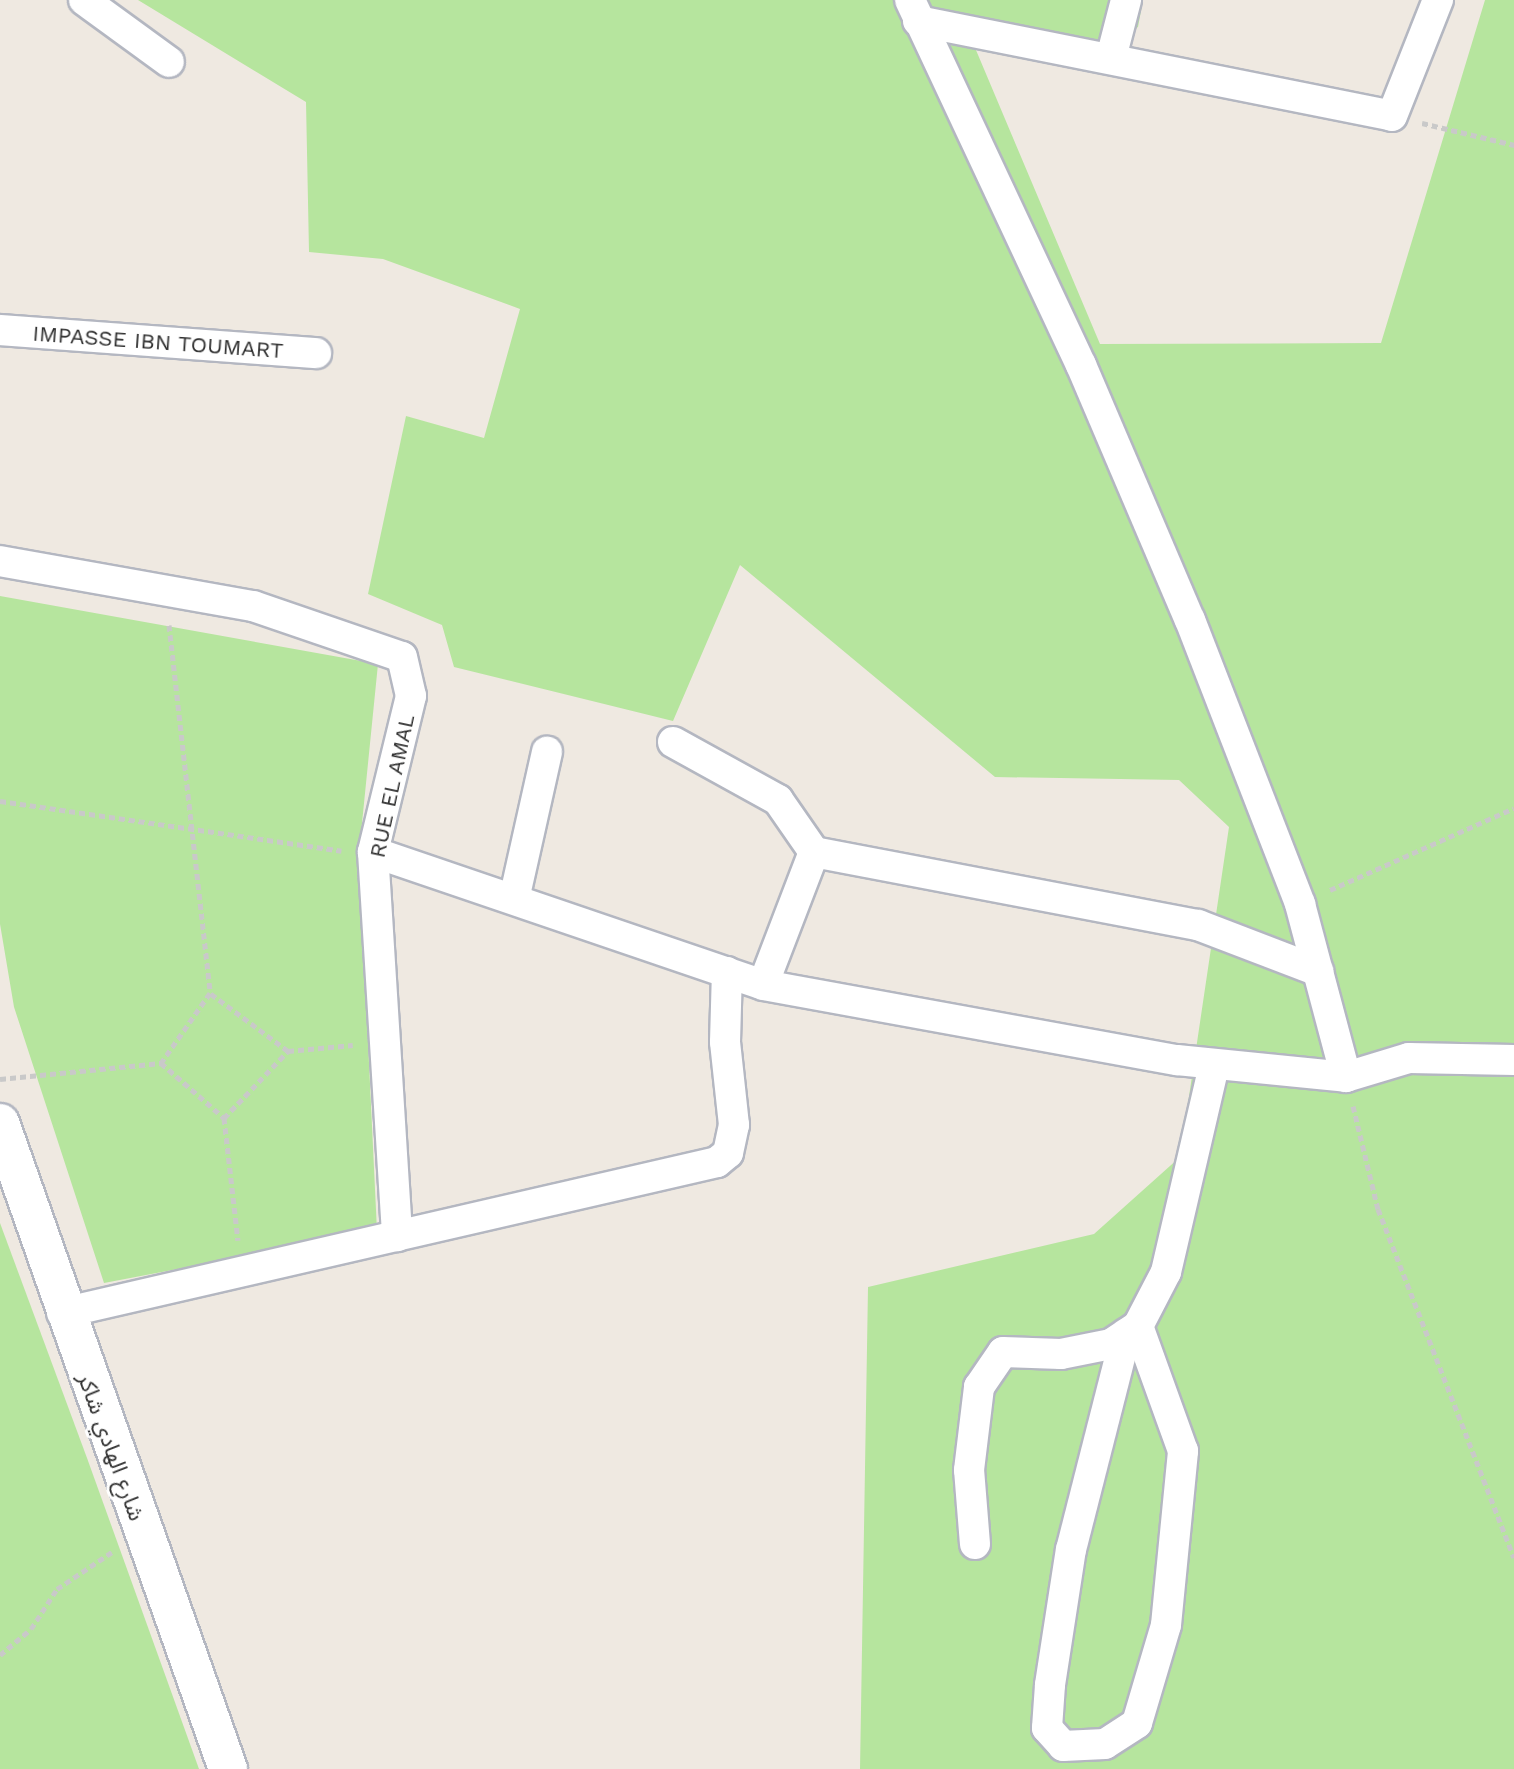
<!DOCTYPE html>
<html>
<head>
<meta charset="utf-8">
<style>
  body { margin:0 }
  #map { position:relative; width:1514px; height:1769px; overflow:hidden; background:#efe9e1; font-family:"Work Sans","Noto Sans Arabic",sans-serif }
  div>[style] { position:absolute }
  .green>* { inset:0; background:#b6e59e }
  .path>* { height:5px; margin-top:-2.5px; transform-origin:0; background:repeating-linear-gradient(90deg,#c9c9c9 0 6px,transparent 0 10px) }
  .roads { filter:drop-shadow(2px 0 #b4b7c1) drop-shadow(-2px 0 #b4b7c1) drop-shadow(0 2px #b4b7c1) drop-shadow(0 -2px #b4b7c1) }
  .minor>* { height:30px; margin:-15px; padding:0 15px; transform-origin:15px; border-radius:15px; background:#fff }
  .tertiary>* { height:38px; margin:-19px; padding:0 19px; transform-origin:19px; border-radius:19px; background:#fff }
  span { translate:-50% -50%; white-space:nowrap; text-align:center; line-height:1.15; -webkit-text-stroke:6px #fff; paint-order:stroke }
  .street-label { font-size:22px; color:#2e2e2e }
</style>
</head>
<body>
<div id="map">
  <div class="green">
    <div style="clip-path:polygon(138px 0,1143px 0,1138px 27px,1103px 51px,965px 24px,1100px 344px,1381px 343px,1485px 0,1514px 0,1514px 1769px,860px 1769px,868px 1287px,1094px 1234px,1180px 1157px,1229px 827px,1179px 780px,995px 777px,740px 565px,673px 721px,454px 667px,442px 625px,368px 594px,406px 416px,484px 438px,520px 309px,383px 259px,309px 252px,306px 102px)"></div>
    <div style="clip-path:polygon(0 596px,378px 664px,359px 853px,377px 1231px,104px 1283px,14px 1007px,0 924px)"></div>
    <div style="clip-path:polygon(0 1223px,87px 1458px,199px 1769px,0 1769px)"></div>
  </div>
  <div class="path">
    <div style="left:1422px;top:123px;width:95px;rotate:13.4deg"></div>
    <div style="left:169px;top:625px;width:370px;rotate:83.6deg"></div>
    <div style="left:0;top:801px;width:345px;rotate:8.3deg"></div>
    <div style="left:1330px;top:890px;width:201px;rotate:-24deg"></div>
    <div style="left:288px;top:1051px;width:97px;rotate:-143.4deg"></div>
    <div style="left:210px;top:993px;width:85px;rotate:125deg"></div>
    <div style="left:161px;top:1063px;width:84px;rotate:41.1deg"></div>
    <div style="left:224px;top:1118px;width:93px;rotate:-46.3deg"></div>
    <div style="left:288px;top:1051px;width:65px;rotate:-5.3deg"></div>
    <div style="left:0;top:1079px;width:162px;rotate:-5.7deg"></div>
    <div style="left:1353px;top:1106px;width:106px;rotate:76.4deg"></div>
    <div style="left:1378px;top:1209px;width:374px;rotate:68.7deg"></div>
    <div style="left:224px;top:1118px;width:123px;rotate:83.5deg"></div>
    <div style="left:0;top:1655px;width:40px;rotate:-40deg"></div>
    <div style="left:31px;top:1629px;width:48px;rotate:-57deg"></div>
    <div style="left:57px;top:1589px;width:66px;rotate:-33.9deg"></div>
  </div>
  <div class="roads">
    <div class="minor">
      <div style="left:84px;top:0;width:105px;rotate:36.1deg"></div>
      <div style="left:910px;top:0;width:403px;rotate:64.9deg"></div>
      <div style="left:1081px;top:365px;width:277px;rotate:66.9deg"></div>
      <div style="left:1190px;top:620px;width:305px;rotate:68.8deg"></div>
      <div style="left:1300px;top:904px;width:179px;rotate:75.1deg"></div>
      <div style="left:918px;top:21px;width:483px;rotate:11.3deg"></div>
      <div style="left:1392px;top:116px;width:125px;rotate:-68.4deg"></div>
      <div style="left:1111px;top:58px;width:60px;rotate:-75.5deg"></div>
      <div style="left:0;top:330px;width:317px;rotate:4.2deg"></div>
      <div style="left:0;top:561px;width:257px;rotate:10.1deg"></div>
      <div style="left:253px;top:606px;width:157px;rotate:18.9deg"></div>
      <div style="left:402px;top:657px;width:40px;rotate:77deg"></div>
      <div style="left:411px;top:696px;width:161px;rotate:103.7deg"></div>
      <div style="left:373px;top:852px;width:385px;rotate:86.4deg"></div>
      <div style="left:673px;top:742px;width:120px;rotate:28.9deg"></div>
      <div style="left:778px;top:800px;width:63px;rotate:55.3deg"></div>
      <div style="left:814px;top:852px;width:142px;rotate:111deg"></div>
      <div style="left:373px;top:852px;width:412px;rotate:18.8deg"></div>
      <div style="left:763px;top:985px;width:421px;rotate:10.3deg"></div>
      <div style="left:1177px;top:1060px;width:170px;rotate:5.7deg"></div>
      <div style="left:1346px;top:1077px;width:66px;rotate:-16.8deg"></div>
      <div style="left:1409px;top:1058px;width:105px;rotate:1.1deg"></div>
      <div style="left:814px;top:852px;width:391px;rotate:10.8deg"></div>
      <div style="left:1198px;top:925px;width:129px;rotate:21deg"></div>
      <div style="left:515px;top:895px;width:147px;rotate:-77.4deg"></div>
      <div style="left:62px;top:1313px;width:672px;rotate:-12.98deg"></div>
      <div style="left:717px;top:1162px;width:14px;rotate:-39deg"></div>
      <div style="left:728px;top:1153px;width:29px;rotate:-78deg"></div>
      <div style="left:734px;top:1125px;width:83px;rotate:-96.2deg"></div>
      <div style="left:725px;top:1042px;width:70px;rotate:-88.4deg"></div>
      <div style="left:1126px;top:1334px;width:222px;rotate:104.3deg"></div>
      <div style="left:1071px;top:1549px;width:138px;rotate:98.8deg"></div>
      <div style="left:1050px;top:1685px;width:43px;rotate:94deg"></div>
      <div style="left:1047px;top:1728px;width:24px;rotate:48deg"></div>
      <div style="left:1063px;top:1746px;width:42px;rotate:-2.7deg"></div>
      <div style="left:1105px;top:1744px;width:38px;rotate:-33deg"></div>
      <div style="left:1137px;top:1723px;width:102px;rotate:-73.5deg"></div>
      <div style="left:1166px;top:1625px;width:175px;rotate:-84.4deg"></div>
      <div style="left:1183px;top:1451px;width:133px;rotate:-109.8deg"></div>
      <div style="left:975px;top:1544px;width:74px;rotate:-94.6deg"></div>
      <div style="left:969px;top:1470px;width:84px;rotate:-83.1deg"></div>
      <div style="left:979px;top:1387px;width:42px;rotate:-55.6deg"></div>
      <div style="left:1003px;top:1352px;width:58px;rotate:2deg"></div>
      <div style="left:1061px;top:1354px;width:51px;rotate:-11.3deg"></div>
      <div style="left:1111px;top:1344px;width:32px;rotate:-34deg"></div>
      <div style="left:1138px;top:1326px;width:61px;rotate:-62.6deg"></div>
      <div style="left:1166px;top:1272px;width:212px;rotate:-76.9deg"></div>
    </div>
    <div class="tertiary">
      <div style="left:0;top:1123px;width:685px;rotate:70.56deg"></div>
    </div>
  </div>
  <div class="street-label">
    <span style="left:158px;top:342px;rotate:4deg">IMPASSE IBN TOUMART</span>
    <span style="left:392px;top:786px;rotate:-78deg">RUE EL AMAL</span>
    <span style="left:111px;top:1447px;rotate:70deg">شارع الهادي شاكر</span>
  </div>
</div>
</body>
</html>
